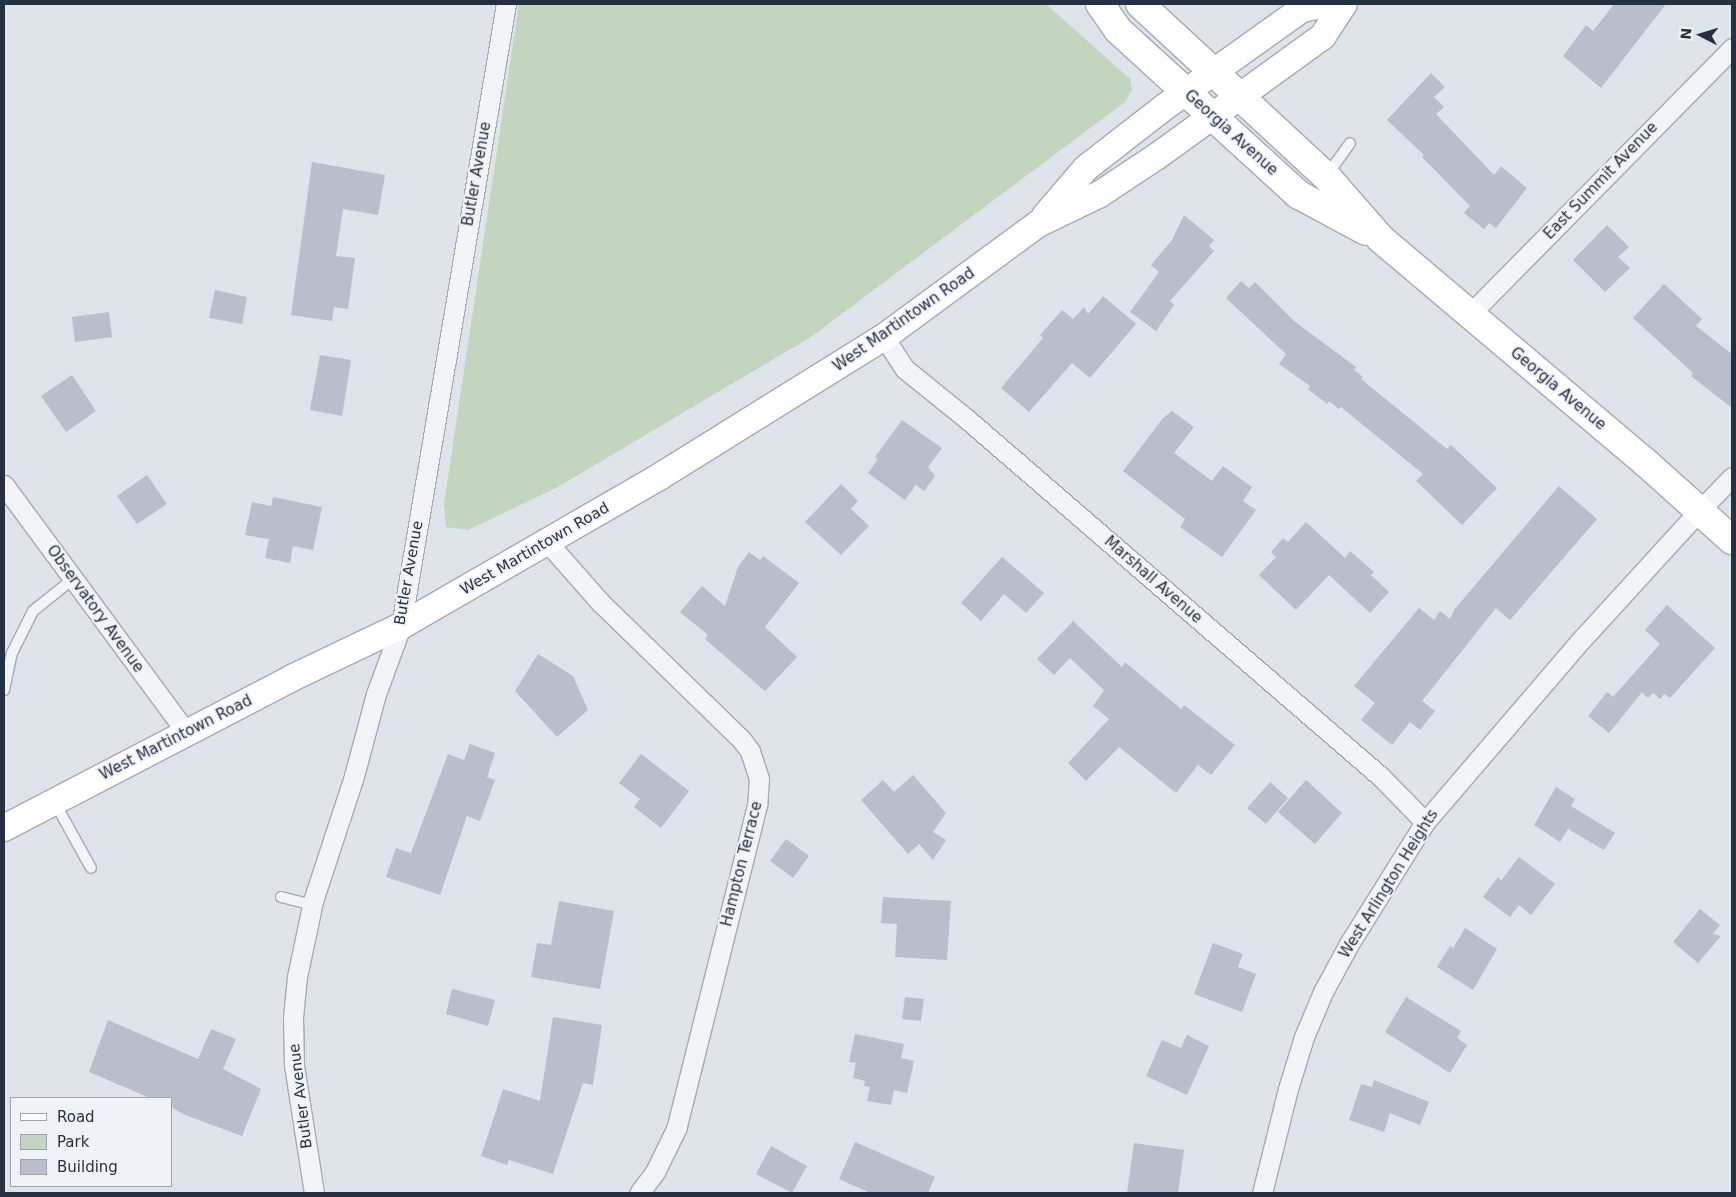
<!DOCTYPE html>
<html>
<head>
<meta charset="utf-8">
<style>
  body { margin:0 }
  #map { position:relative; width:1736px; height:1197px; overflow:hidden; background:#dfe3ea; font-family:"DejaVu Sans",sans-serif }
  div>[style] { position:absolute }
  .green>* { inset:0; background:#c4d5bf }
  .building>* { inset:0; background:#b8bfca }
  .roads { filter:drop-shadow(1px 0 #a4aab5) drop-shadow(-1px 0 #a4aab5) drop-shadow(0 1px #a4aab5) drop-shadow(0 -1px #a4aab5) }
  .service>* { height:10px; margin:-5px; padding:0 5px; transform-origin:5px; border-radius:5px; background:#f2f4f8 }
  .minor>* { height:19px; margin:-9.5px; padding:0 9.5px; transform-origin:9.5px; border-radius:9.5px; background:#f2f4f8 }
  .secondary>* { height:26px; margin:-13px; padding:0 13px; transform-origin:13px; border-radius:13px; background:#fff }
  .primary>* { height:28px; margin:-14px; padding:0 14px; transform-origin:14px; border-radius:14px; background:#fff }
  span { translate:-50% -50%; white-space:nowrap; text-align:center; line-height:1.15; -webkit-text-stroke:4px #eff2f7; paint-order:stroke }
  .street-label { font-size:15px; color:#263043 }
  .frame { position:absolute; inset:0; border:5px solid #263043; pointer-events:none }
  .legend { position:absolute; left:10px; top:1097px; width:162px; height:90px; box-sizing:border-box; background:#eff2f7; border:1px solid #9fa4af; margin:0; padding:6px 9px; list-style:none; font-size:15px; color:#263043 }
  .legend li { display:flex; align-items:center; gap:10px; height:25px }
  .legend b { width:25px; border:1px solid #9fa4af }
  .north { position:absolute; left:1676px; top:10px; width:50px; height:50px; -webkit-text-stroke:4px #eff2f7; paint-order:stroke; rotate:275deg; font-size:14px; font-weight:700; line-height:20px; text-align:center; color:#263043 }
  .north::after { content:''; display:block; margin:auto; width:18px; height:22px; background:#263043; clip-path:polygon(50% 0,100% 100%,50% 72%,0 100%) }
</style>
</head>
<body>
<div id="map">
  <div class="green">
    <div style="clip-path:polygon(519px 4px,1046px 4px,1130px 79px,1132px 90px,1125px 102px,811px 337px,556px 488px,468px 530px,446px 527px,444px 504px)"></div>
  </div>
  <div class="building">
    <div style="clip-path:polygon(1614px 4px,1666px 4px,1601px 88px,1563px 56px,1586px 25px,1593px 31px)"></div>
    <div style="clip-path:polygon(1431px 73px,1445px 87px,1434px 97px,1444px 107px,1436px 114px,1494px 175px,1501px 166px,1527px 188px,1496px 228px,1489px 223px,1484px 229px,1464px 213px,1470px 206px,1422px 157px,1424px 155px,1387px 120px)"></div>
    <div style="clip-path:polygon(312px 162px,385px 175px,378px 215px,343px 209px,336px 256px,355px 258px,348px 309px,334px 307px,332px 321px,291px 315px)"></div>
    <div style="clip-path:polygon(1184px 215px,1214px 240px,1209px 246px,1214px 251px,1170px 301px,1174px 305px,1156px 331px,1130px 312px,1159px 272px,1151px 265px,1172px 240px)"></div>
    <div style="clip-path:polygon(1607px 225px,1629px 247px,1618px 257px,1630px 268px,1605px 292px,1573px 260px)"></div>
    <div style="clip-path:polygon(1241px 281px,1249px 288px,1255px 282px,1294px 321px,1356px 367px,1354px 370px,1363px 377px,1361px 379px,1447px 449px,1451px 445px,1497px 488px,1462px 525px,1416px 481px,1423px 474px,1341px 407px,1339px 409px,1329px 401px,1327px 404px,1308px 389px,1310px 386px,1279px 364px,1286px 354px,1226px 298px)"></div>
    <div style="clip-path:polygon(1664px 284px,1702px 319px,1696px 326px,1732px 354px,1732px 408px,1691px 376px,1693px 373px,1633px 318px)"></div>
    <div style="clip-path:polygon(215px 290px,247px 297px,242px 324px,209px 318px)"></div>
    <div style="clip-path:polygon(1103px 296px,1136px 324px,1090px 378px,1072px 363px,1029px 412px,1001px 388px,1043px 338px,1040px 335px,1062px 310px,1073px 319px,1084px 307px,1088px 314px)"></div>
    <div style="clip-path:polygon(109px 312px,112px 337px,75px 342px,72px 317px)"></div>
    <div style="clip-path:polygon(320px 355px,351px 360px,342px 416px,310px 410px)"></div>
    <div style="clip-path:polygon(72px 375px,96px 411px,66px 432px,41px 396px)"></div>
    <div style="clip-path:polygon(1172px 411px,1194px 427px,1174px 453px,1212px 481px,1223px 466px,1252px 487px,1243px 501px,1256px 510px,1222px 557px,1180px 527px,1185px 519px,1123px 471px,1163px 418px)"></div>
    <div style="clip-path:polygon(902px 420px,942px 448px,928px 467px,935px 476px,924px 491px,916px 485px,905px 500px,868px 473px,878px 459px,875px 457px)"></div>
    <div style="clip-path:polygon(147px 475px,167px 504px,137px 524px,117px 496px)"></div>
    <div style="clip-path:polygon(841px 484px,858px 501px,851px 509px,869px 526px,841px 555px,805px 522px)"></div>
    <div style="clip-path:polygon(1559px 486px,1597px 519px,1510px 620px,1496px 608px,1422px 701px,1435px 711px,1420px 730px,1410px 722px,1392px 745px,1361px 720px,1375px 703px,1354px 686px,1419px 608px,1434px 620px,1440px 611px,1450px 619px,1454px 610px)"></div>
    <div style="clip-path:polygon(273px 497px,322px 507px,313px 550px,293px 546px,290px 563px,265px 558px,269px 539px,245px 535px,252px 502px,271px 506px)"></div>
    <div style="clip-path:polygon(1306px 522px,1345px 558px,1350px 551px,1374px 572px,1371px 575px,1389px 592px,1370px 613px,1329px 575px,1296px 610px,1259px 575px,1276px 557px,1271px 552px,1283px 538px,1288px 542px)"></div>
    <div style="clip-path:polygon(749px 552px,760px 560px,763px 556px,799px 583px,765px 627px,797px 657px,765px 691px,705px 639px,708px 635px,680px 612px,702px 586px,725px 606px,738px 567px)"></div>
    <div style="clip-path:polygon(1002px 557px,1044px 593px,1026px 613px,1004px 594px,981px 621px,961px 603px)"></div>
    <div style="clip-path:polygon(1667px 605px,1715px 648px,1670px 698px,1664px 694px,1660px 699px,1653px 693px,1648px 698px,1642px 692px,1609px 733px,1588px 716px,1607px 692px,1613px 697px,1660px 644px,1645px 630px)"></div>
    <div style="clip-path:polygon(1073px 621px,1122px 667px,1125px 662px,1181px 709px,1184px 705px,1235px 745px,1211px 775px,1198px 765px,1176px 793px,1119px 747px,1086px 781px,1068px 763px,1109px 719px,1093px 706px,1104px 690px,1070px 658px,1054px 675px,1037px 659px)"></div>
    <div style="clip-path:polygon(538px 654px,573px 676px,588px 710px,557px 737px,515px 691px)"></div>
    <div style="clip-path:polygon(470px 744px,495px 753px,487px 777px,495px 780px,480px 821px,467px 816px,440px 895px,386px 877px,396px 848px,411px 853px,448px 754px,464px 760px)"></div>
    <div style="clip-path:polygon(641px 754px,689px 791px,661px 828px,634px 807px,640px 799px,619px 783px)"></div>
    <div style="clip-path:polygon(913px 775px,946px 813px,933px 832px,946px 840px,933px 860px,919px 844px,908px 854px,861px 800px,883px 780px,894px 792px)"></div>
    <div style="clip-path:polygon(1306px 780px,1342px 813px,1315px 844px,1278px 812px)"></div>
    <div style="clip-path:polygon(1270px 782px,1288px 798px,1266px 824px,1247px 808px)"></div>
    <div style="clip-path:polygon(1556px 787px,1575px 799px,1571px 806px,1615px 833px,1604px 850px,1568px 829px,1560px 842px,1534px 825px)"></div>
    <div style="clip-path:polygon(786px 839px,809px 856px,793px 878px,770px 861px)"></div>
    <div style="clip-path:polygon(1519px 857px,1555px 884px,1531px 915px,1519px 905px,1510px 917px,1483px 897px,1498px 877px,1501px 881px)"></div>
    <div style="clip-path:polygon(883px 897px,951px 901px,947px 960px,895px 957px,897px 924px,881px 923px)"></div>
    <div style="clip-path:polygon(559px 901px,614px 911px,600px 989px,531px 977px,537px 943px,551px 945px)"></div>
    <div style="clip-path:polygon(1700px 909px,1720px 925px,1713px 934px,1721px 936px,1698px 963px,1673px 942px)"></div>
    <div style="clip-path:polygon(1465px 928px,1497px 949px,1473px 990px,1437px 967px,1450px 946px,1453px 948px)"></div>
    <div style="clip-path:polygon(1213px 943px,1243px 954px,1238px 967px,1256px 974px,1242px 1012px,1194px 994px)"></div>
    <div style="clip-path:polygon(452px 989px,495px 1000px,488px 1026px,446px 1014px)"></div>
    <div style="clip-path:polygon(905px 997px,924px 999px,921px 1021px,902px 1019px)"></div>
    <div style="clip-path:polygon(1406px 997px,1461px 1031px,1457px 1038px,1467px 1045px,1450px 1073px,1385px 1032px)"></div>
    <div style="clip-path:polygon(553px 1017px,602px 1025px,593px 1085px,583px 1083px,553px 1174px,509px 1160px,507px 1165px,481px 1156px,503px 1089px,540px 1101px)"></div>
    <div style="clip-path:polygon(108px 1020px,198px 1059px,211px 1029px,236px 1039px,223px 1069px,261px 1089px,242px 1136px,185px 1115px,171px 1107px,171px 1098px,150px 1098px,89px 1072px)"></div>
    <div style="clip-path:polygon(855px 1034px,904px 1044px,901px 1058px,914px 1061px,907px 1093px,894px 1090px,891px 1105px,867px 1101px,870px 1087px,864px 1086px,865px 1081px,853px 1078px,856px 1063px,849px 1062px)"></div>
    <div style="clip-path:polygon(1187px 1035px,1209px 1046px,1187px 1095px,1146px 1076px,1162px 1040px,1181px 1048px)"></div>
    <div style="clip-path:polygon(1374px 1080px,1429px 1102px,1420px 1125px,1390px 1113px,1384px 1132px,1349px 1120px,1361px 1084px,1372px 1087px)"></div>
    <div style="clip-path:polygon(855px 1142px,935px 1177px,928px 1193px,870px 1193px,839px 1179px)"></div>
    <div style="clip-path:polygon(1134px 1143px,1184px 1150px,1178px 1193px,1127px 1193px)"></div>
    <div style="clip-path:polygon(771px 1146px,807px 1166px,792px 1193px,756px 1174px)"></div>
  </div>
  <div class="roads">
    <div class="service">
      <div style="left:1327px;top:175px;width:39px;rotate:-54deg"></div>
      <div style="left:4px;top:690px;width:38px;rotate:-78deg"></div>
      <div style="left:12px;top:653px;width:47px;rotate:-63.4deg"></div>
      <div style="left:33px;top:611px;width:51px;rotate:-38.7deg"></div>
      <div style="left:55px;top:803px;width:74px;rotate:61deg"></div>
      <div style="left:281px;top:897px;width:32px;rotate:14deg"></div>
    </div>
    <div class="minor">
      <div style="left:1469px;top:315px;width:375px;rotate:-45.4deg"></div>
      <div style="left:884px;top:337px;width:38px;rotate:57deg"></div>
      <div style="left:905px;top:369px;width:81px;rotate:39deg"></div>
      <div style="left:968px;top:420px;width:544px;rotate:40.83deg"></div>
      <div style="left:1380px;top:776px;width:64px;rotate:45.6deg"></div>
      <div style="left:4px;top:485px;width:307px;rotate:53.6deg"></div>
      <div style="left:548px;top:543px;width:79px;rotate:48.6deg"></div>
      <div style="left:600px;top:602px;width:197px;rotate:44.2deg"></div>
      <div style="left:741px;top:739px;width:15px;rotate:53deg"></div>
      <div style="left:750px;top:751px;width:29px;rotate:72deg"></div>
      <div style="left:759px;top:779px;width:26px;rotate:94deg"></div>
      <div style="left:757px;top:805px;width:332px;rotate:104deg"></div>
      <div style="left:677px;top:1127px;width:50px;rotate:116.1deg"></div>
      <div style="left:655px;top:1172px;width:26px;rotate:127deg"></div>
      <div style="left:314px;top:1193px;width:130px;rotate:-98.9deg"></div>
      <div style="left:294px;top:1065px;width:48px;rotate:-91.2deg"></div>
      <div style="left:293px;top:1017px;width:40px;rotate:-84.3deg"></div>
      <div style="left:297px;top:977px;width:78px;rotate:-78.1deg"></div>
      <div style="left:313px;top:901px;width:132px;rotate:-71.8deg"></div>
      <div style="left:354px;top:776px;width:85px;rotate:-75deg"></div>
      <div style="left:376px;top:694px;width:72px;rotate:-69.8deg"></div>
      <div style="left:401px;top:626px;width:631px;rotate:-80.42deg"></div>
      <div style="left:1262px;top:1193px;width:107px;rotate:-76deg"></div>
      <div style="left:1288px;top:1089px;width:54px;rotate:-72.9deg"></div>
      <div style="left:1304px;top:1037px;width:49px;rotate:-67.1deg"></div>
      <div style="left:1323px;top:992px;width:55px;rotate:-61.6deg"></div>
      <div style="left:1349px;top:944px;width:144px;rotate:-58.1deg"></div>
      <div style="left:1425px;top:822px;width:241px;rotate:-49.4deg"></div>
      <div style="left:1582px;top:639px;width:173px;rotate:-47.6deg"></div>
      <div style="left:1699px;top:511px;width:47px;rotate:-45.9deg"></div>
    </div>
    <div class="secondary">
      <div style="left:1045px;top:216px;width:63px;rotate:-49.5deg"></div>
      <div style="left:1086px;top:168px;width:101px;rotate:-37.8deg"></div>
      <div style="left:1166px;top:106px;width:167px;rotate:-35.5deg"></div>
      <div style="left:1302px;top:9px;width:25px;rotate:-12deg"></div>
      <div style="left:4px;top:828px;width:325px;rotate:-27.5deg"></div>
      <div style="left:292px;top:678px;width:121px;rotate:-25.5deg"></div>
      <div style="left:401px;top:626px;width:298px;rotate:-30deg"></div>
      <div style="left:659px;top:477px;width:265px;rotate:-31.9deg"></div>
      <div style="left:884px;top:337px;width:191px;rotate:-36.3deg"></div>
      <div style="left:1038px;top:224px;width:69px;rotate:-25.8deg"></div>
      <div style="left:1100px;top:194px;width:67px;rotate:-33.5deg"></div>
      <div style="left:1156px;top:157px;width:206px;rotate:-35.9deg"></div>
      <div style="left:1323px;top:36px;width:38px;rotate:-57deg"></div>
    </div>
    <div class="primary">
      <div style="left:1100px;top:4px;width:32px;rotate:55deg"></div>
      <div style="left:1118px;top:30px;width:245px;rotate:42.4deg"></div>
      <div style="left:1299px;top:195px;width:76px;rotate:28.2deg"></div>
      <div style="left:1140px;top:4px;width:253px;rotate:42.8deg"></div>
      <div style="left:1326px;top:176px;width:84px;rotate:48.9deg"></div>
      <div style="left:1381px;top:239px;width:346px;rotate:40.2deg"></div>
      <div style="left:1645px;top:462px;width:117px;rotate:41.9deg"></div>
    </div>
  </div>
  <div class="street-label">
    <span style="left:1231px;top:133px;rotate:42deg">Georgia Avenue</span>
    <span style="left:477px;top:174px;rotate:-80deg">Butler Avenue</span>
    <span style="left:1601px;top:181px;rotate:-46deg">East Summit Avenue</span>
    <span style="left:904px;top:320px;rotate:-35deg">West Martintown Road</span>
    <span style="left:1558px;top:389px;rotate:40deg">Georgia Avenue</span>
    <span style="left:535px;top:549px;rotate:-30deg">West Martintown Road</span>
    <span style="left:409px;top:573px;rotate:-80deg">Butler Avenue</span>
    <span style="left:1153px;top:580px;rotate:41deg">Marshall Avenue</span>
    <span style="left:95px;top:609px;rotate:54deg">Observatory Avenue</span>
    <span style="left:176px;top:738px;rotate:-27deg">West Martintown Road</span>
    <span style="left:742px;top:864px;rotate:-76deg">Hampton Terrace</span>
    <span style="left:1389px;top:884px;rotate:-58deg">West Arlington Heights</span>
    <span style="left:301px;top:1096px;rotate:-97deg">Butler Avenue</span>
  </div>
  <div class="frame"></div>
  <ul class="legend">
  <li><b style="height:6px;background:#fff"></b>Road</li>
  <li><b style="height:14px;background:#c4d5bf"></b>Park</li>
  <li><b style="height:14px;background:#b8bfca"></b>Building</li>
  </ul>
  <div class="north">N</div>
</div>
</body>
</html>
